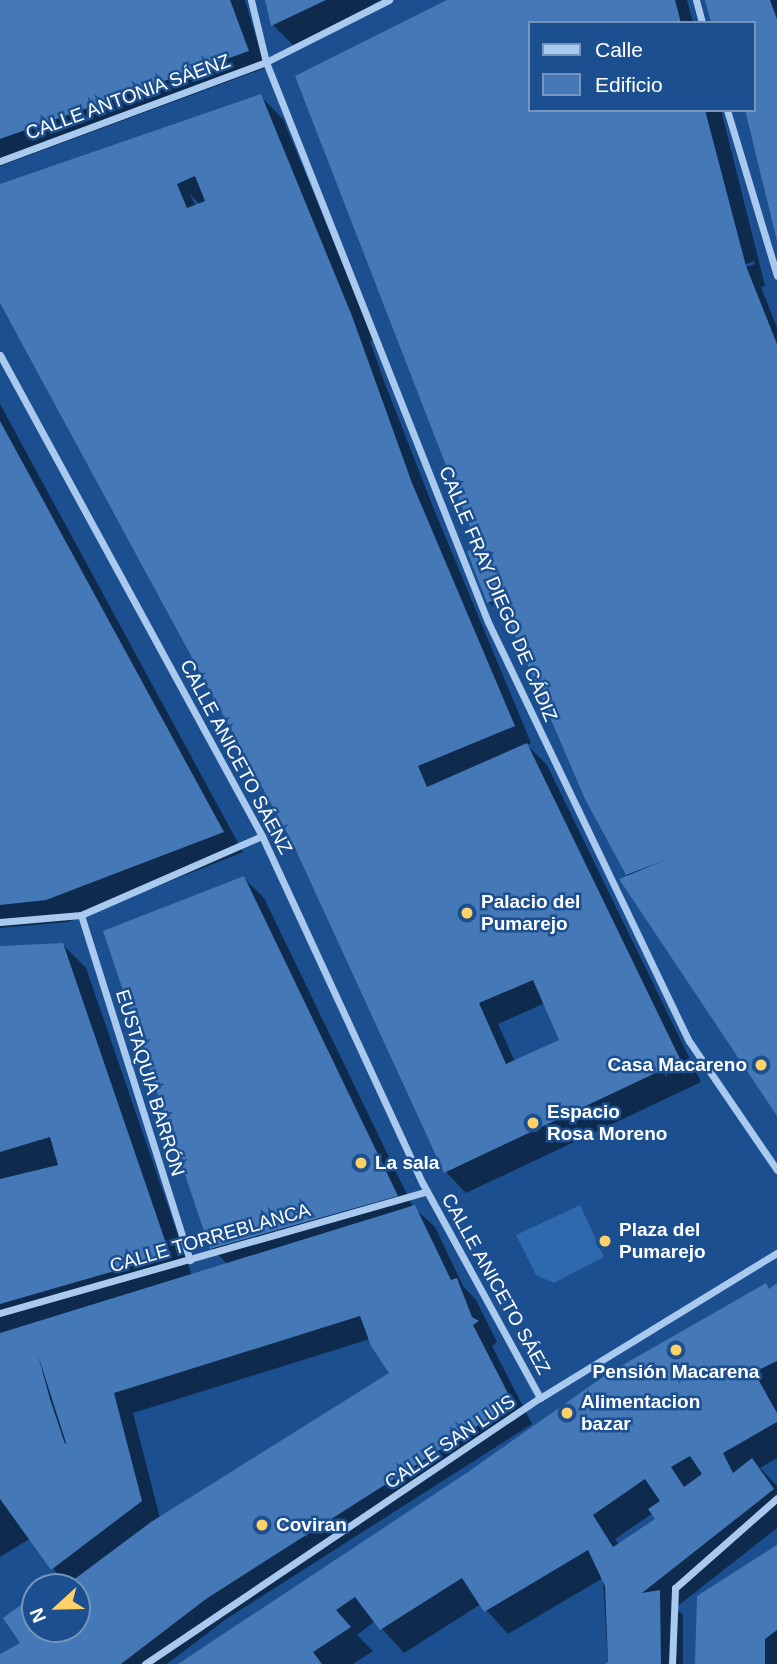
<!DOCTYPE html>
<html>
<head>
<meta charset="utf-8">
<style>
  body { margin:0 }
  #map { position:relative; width:777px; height:1664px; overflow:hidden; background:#1b4f8f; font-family:Helvetica,sans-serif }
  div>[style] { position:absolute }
  .green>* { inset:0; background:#2e69ad }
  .shadow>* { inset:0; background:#0007 }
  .building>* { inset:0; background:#4478b7 }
  .minor>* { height:7px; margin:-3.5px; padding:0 3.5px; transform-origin:3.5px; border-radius:3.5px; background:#a9c9ee }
  .dots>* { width:19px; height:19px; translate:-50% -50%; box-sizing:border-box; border:4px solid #1b4f8f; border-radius:50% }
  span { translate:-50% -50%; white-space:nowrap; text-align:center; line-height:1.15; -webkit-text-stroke:5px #1b4f8f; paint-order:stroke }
  .street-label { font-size:19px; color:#fff }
  .poi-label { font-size:19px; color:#fff; font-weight:700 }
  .left { translate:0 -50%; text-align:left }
  .right { translate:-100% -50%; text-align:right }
  .legend { position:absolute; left:528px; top:21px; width:228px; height:91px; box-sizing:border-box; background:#1b4f8f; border:2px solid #7695bc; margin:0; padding:9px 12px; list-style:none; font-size:21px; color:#fff }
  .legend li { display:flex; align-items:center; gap:14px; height:35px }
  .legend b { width:35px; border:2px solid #7695bc }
  .north { position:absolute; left:21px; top:1573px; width:70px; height:70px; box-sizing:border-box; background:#1b4f8f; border:2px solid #7695bc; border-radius:50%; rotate:248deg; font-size:19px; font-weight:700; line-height:28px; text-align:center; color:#fff }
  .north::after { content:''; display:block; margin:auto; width:24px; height:32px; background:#ffd166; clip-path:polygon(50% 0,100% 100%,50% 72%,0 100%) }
</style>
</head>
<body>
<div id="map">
  <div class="green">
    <div style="clip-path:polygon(580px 1205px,604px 1257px,554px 1283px,536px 1275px,516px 1235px)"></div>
  </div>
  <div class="shadow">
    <div style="clip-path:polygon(0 0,245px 0,265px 68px,0 166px)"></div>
    <div style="clip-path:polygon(267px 0,382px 0,372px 4px,376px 11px,296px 48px,273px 25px)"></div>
    <div style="clip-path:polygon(evenodd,451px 0,687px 0,693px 23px,530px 23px,530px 110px,721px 110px,765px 286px,761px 287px,777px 328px,777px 1113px,629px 878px,587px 799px,509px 618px,488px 602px,481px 549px,297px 76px,451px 0,754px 261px,755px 264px,606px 318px,606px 315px,754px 261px)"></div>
    <div style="clip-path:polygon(707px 0,777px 0,777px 238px,747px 110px,754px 110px,754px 23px)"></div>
    <div style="clip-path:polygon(evenodd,260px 96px,283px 119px,374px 340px,370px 341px,384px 381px,433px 507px,531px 743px,527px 745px,547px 765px,701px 1082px,466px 1193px,446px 1172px,295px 845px,0 299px,0 186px,260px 96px,190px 195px,191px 195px,201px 206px,196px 206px,190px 195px,260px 96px,545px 1003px,561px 1041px,515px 1062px,498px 1024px,545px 1003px)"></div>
    <div style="clip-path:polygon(0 404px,243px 852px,68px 922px,0 928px)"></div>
    <div style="clip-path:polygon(evenodd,244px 878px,264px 898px,413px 1207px,435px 1227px,463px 1286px,476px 1300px,497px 1342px,492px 1346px,532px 1424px,226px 1619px,167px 1664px,0 1664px,0 1656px,22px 1644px,35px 1597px,35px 1629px,77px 1629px,77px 1587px,67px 1587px,31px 1538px,0 1557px,0 950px,63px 945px,86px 968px,192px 1276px,228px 1265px,212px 1248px,244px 878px,370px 1339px,391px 1373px,160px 1518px,133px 1413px,370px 1339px)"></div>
    <div style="clip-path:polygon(evenodd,765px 1285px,770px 1290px,777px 1285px,777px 1458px,760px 1468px,777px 1486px,777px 1528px,675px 1608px,683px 1615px,683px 1664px,608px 1664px,603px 1578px,508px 1634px,481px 1604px,404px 1653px,375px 1621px,357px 1635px,373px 1651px,353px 1664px,181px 1664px,765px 1285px,653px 1513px,657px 1519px,619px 1545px,615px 1539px,653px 1513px)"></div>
    <div style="clip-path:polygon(777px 1546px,777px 1664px,696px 1664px)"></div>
  </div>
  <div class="building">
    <div style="clip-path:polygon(0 0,230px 0,249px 51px,0 139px)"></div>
    <div style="clip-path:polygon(265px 0,326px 0,271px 26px)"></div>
    <div style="clip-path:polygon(447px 0,675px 0,681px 23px,530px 23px,530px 110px,705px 110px,746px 266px,777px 344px,777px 1116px,619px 879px,668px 859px,626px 875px,585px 799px,499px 598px,487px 603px,467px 551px,478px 548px,295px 76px)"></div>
    <div style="clip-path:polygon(705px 0,770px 0,777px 19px,777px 241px,745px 110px,754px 110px,754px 23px,711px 23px)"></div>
    <div style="clip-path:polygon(evenodd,261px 94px,352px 316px,412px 483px,515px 726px,418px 766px,427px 787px,527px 743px,681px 1061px,444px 1173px,294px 846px,0 303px,0 184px,261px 94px,195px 176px,205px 201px,187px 208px,177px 184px,195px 176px,261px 94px,533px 980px,559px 1040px,506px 1064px,479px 1003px,533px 980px)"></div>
    <div style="clip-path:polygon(0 421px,224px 832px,46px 900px,0 905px)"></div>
    <div style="clip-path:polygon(244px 876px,398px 1196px,210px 1249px,103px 931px)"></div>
    <div style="clip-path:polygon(63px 943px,170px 1255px,0 1304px,0 1179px,58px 1165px,50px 1137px,0 1152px,0 946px)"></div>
    <div style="clip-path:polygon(evenodd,415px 1205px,451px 1280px,457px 1278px,472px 1317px,479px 1321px,473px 1325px,513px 1403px,206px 1599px,121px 1664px,0 1664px,0 1654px,20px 1643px,3px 1618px,35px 1595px,35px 1629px,77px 1629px,77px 1587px,64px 1587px,151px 1522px,389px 1373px,371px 1346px,360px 1316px,114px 1393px,142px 1501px,51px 1570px,0 1499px,0 1333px,415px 1205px,38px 1355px,66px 1443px,65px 1444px,50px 1399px,38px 1355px)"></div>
    <div style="clip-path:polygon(evenodd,766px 1283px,769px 1289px,777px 1283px,777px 1361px,754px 1372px,777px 1413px,777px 1422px,723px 1453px,733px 1473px,752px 1458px,774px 1489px,642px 1593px,660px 1590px,661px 1664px,605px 1664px,608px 1662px,605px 1586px,588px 1550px,484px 1612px,462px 1578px,380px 1630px,355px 1597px,336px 1610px,351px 1627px,313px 1652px,322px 1664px,178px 1664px,468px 1472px,607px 1374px,766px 1283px,690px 1456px,702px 1474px,684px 1487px,671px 1467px,690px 1456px,766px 1283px,645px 1479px,660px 1501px,648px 1509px,655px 1519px,613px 1547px,593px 1515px,645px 1479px)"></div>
    <div style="clip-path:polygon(777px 1545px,777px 1630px,765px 1639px,765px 1664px,695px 1664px,697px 1596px)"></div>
  </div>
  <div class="minor">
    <div style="left:251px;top:0;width:64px;rotate:76.4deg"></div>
    <div style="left:266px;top:62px;width:602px;rotate:68.38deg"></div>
    <div style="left:488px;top:622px;width:465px;rotate:64.4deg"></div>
    <div style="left:689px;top:1041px;width:156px;rotate:55.7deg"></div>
    <div style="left:696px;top:0;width:24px;rotate:75deg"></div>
    <div style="left:727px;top:110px;width:173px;rotate:73.2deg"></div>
    <div style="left:0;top:161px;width:284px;rotate:-20.4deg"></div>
    <div style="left:266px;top:62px;width:138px;rotate:-26.8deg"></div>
    <div style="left:0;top:355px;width:548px;rotate:61.42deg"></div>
    <div style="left:262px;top:836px;width:383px;rotate:65.2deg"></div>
    <div style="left:423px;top:1184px;width:244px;rotate:61.3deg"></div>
    <div style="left:81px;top:915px;width:362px;rotate:72.5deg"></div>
    <div style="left:0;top:922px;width:81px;rotate:-4.9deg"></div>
    <div style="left:81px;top:915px;width:197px;rotate:-23.6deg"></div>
    <div style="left:0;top:1313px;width:444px;rotate:-15.9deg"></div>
    <div style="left:145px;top:1664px;width:476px;rotate:-34deg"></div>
    <div style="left:540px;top:1398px;width:278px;rotate:-31.5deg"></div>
    <div style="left:672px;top:1664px;width:76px;rotate:-87.7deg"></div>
    <div style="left:675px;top:1588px;width:136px;rotate:-41.4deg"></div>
  </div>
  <div class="dots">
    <div style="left:467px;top:913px;background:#ffd166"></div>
    <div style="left:761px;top:1065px;background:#ffd166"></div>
    <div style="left:533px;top:1123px;background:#ffd166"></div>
    <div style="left:361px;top:1163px;background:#ffd166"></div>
    <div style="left:605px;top:1241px;background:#ffd166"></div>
    <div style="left:676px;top:1350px;background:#ffd166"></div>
    <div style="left:567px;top:1413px;background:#ffd166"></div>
    <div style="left:262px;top:1525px;background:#ffd166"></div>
  </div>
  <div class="street-label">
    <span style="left:128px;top:97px;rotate:-20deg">CALLE ANTONIA SÁENZ</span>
    <span style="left:498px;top:594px;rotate:67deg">CALLE FRAY DIEGO DE CÁDIZ</span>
    <span style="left:236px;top:757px;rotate:62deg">CALLE ANICETO SÁENZ</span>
    <span style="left:150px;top:1083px;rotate:73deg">EUSTAQUIA BARRÓN</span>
    <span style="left:210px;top:1238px;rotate:-16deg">CALLE TORREBLANCA</span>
    <span style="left:496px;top:1284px;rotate:61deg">CALLE ANICETO SÁEZ</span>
    <span style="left:450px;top:1442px;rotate:-34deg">CALLE SAN LUIS</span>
  </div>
  <div class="poi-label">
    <span class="left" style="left:481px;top:913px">Palacio del<br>Pumarejo</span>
    <span class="right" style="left:747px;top:1065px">Casa Macareno</span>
    <span class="left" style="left:547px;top:1123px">Espacio<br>Rosa Moreno</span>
    <span class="left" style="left:375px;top:1163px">La sala</span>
    <span class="left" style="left:619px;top:1241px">Plaza del<br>Pumarejo</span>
    <span style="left:676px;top:1372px">Pensión Macarena</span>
    <span class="left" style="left:581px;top:1413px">Alimentacion<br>bazar</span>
    <span class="left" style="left:276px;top:1525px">Coviran</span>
  </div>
  <ul class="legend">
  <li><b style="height:9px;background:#a9c9ee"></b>Calle</li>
  <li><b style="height:19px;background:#4478b7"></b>Edificio</li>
  </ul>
  <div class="north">N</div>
</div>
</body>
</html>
